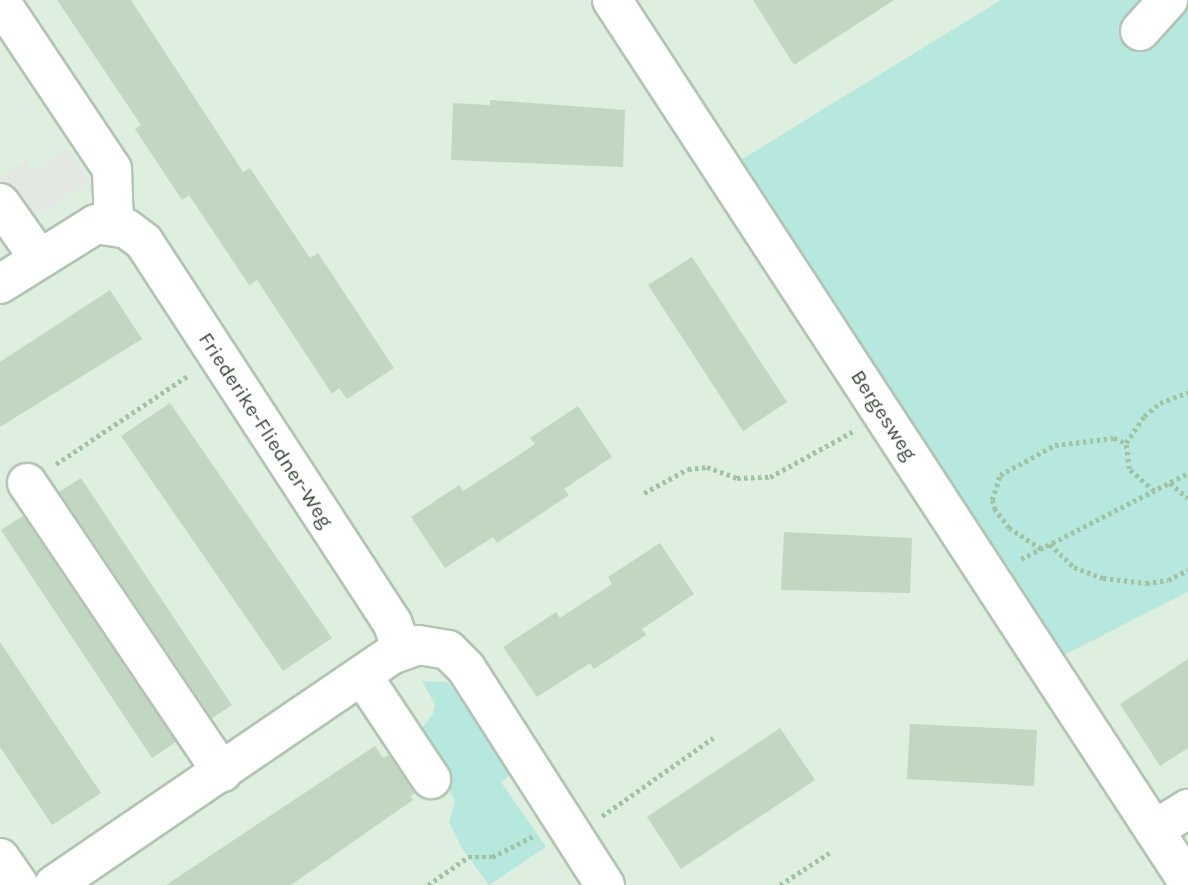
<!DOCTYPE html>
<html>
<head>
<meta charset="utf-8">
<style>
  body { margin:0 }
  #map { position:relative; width:1188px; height:885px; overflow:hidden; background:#ecf6ed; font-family:Karla,sans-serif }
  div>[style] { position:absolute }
  .residential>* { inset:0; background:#deeedf }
  .green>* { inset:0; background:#b7e8e0 }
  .parking>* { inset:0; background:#e3e8e3 }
  .building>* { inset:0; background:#c2d7c2 }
  .path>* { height:4.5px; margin-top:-2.25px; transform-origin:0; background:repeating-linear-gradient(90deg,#a0c3a1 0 3.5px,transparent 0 7px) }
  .roads { filter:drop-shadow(2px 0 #b2c4b2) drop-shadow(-2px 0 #b2c4b2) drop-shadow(0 2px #b2c4b2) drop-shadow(0 -2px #b2c4b2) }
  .minor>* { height:38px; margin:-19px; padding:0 19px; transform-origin:19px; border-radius:19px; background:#fff }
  span { translate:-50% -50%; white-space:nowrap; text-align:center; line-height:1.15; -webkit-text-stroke:6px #fff; paint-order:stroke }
  .street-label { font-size:21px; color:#3a4a3a }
</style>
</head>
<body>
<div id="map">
  <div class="residential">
    <div style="clip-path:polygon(0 0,1188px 0,1056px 658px,1188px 592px,1188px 885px,0 885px)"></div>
  </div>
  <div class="green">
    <div style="clip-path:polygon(1001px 0,1188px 0,1188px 592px,1056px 659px,739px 161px)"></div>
    <div style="clip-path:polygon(422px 681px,446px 682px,453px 688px,510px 775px,501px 782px,546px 847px,489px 885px,461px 847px,449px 822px,455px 802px,446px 783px,411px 731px,423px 727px,433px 714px,435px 704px)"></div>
  </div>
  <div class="parking">
    <div style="clip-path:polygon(68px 148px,90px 181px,0 241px,0 178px,26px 160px,34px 171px)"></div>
  </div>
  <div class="building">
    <div style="clip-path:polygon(57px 0,131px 0,243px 172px,250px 168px,310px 258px,318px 253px,394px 368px,347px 399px,339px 388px,332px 394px,257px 280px,249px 285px,189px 195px,182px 200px,135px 129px,141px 125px)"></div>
    <div style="clip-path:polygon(753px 0,894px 0,794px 65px)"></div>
    <div style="clip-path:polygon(490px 100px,625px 110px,623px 167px,451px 160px,453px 103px,490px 105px)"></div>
    <div style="clip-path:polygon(692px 257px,787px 402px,743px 431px,648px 285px)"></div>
    <div style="clip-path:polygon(110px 290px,142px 339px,0 427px,0 362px)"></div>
    <div style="clip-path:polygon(170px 403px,332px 638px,283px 671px,121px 436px)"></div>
    <div style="clip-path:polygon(578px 406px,612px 457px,564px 489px,569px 495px,497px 543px,493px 537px,445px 568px,411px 517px,459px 485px,463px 491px,511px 460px,535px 444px,530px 438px)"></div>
    <div style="clip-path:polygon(81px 478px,232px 705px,212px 718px,59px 492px)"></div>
    <div style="clip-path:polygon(23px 516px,176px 742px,152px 758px,1px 530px)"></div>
    <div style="clip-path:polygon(784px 532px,912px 538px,910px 593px,781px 590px)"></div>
    <div style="clip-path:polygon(660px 543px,694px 594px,642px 629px,646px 635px,594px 669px,590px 663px,537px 697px,503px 647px,556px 612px,560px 618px,612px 584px,608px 577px)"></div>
    <div style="clip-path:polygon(0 642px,101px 793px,52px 825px,0 747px)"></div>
    <div style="clip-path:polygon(1188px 659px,1188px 748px,1160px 766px,1120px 704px)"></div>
    <div style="clip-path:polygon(910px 724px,1037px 730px,1034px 786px,907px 779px)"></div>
    <div style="clip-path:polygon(780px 728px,815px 780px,681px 869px,647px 817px)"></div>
    <div style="clip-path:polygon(375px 746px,383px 758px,389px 755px,415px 793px,411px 796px,413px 800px,291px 885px,166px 885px)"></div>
  </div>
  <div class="path">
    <div style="left:56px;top:464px;width:160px;rotate:-33.8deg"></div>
    <div style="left:1170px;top:483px;width:23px;rotate:40deg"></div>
    <div style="left:1154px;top:491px;width:33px;rotate:-139deg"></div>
    <div style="left:1129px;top:469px;width:26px;rotate:-97deg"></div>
    <div style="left:1126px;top:443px;width:32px;rotate:-56deg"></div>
    <div style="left:1144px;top:416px;width:21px;rotate:-39deg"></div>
    <div style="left:1160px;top:403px;width:30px;rotate:-21deg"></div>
    <div style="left:644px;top:493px;width:50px;rotate:-28.6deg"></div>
    <div style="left:688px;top:469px;width:19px;rotate:-6deg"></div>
    <div style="left:707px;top:467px;width:32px;rotate:20deg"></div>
    <div style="left:737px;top:478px;width:33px;rotate:-2deg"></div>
    <div style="left:770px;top:477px;width:94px;rotate:-28.8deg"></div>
    <div style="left:1050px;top:544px;width:33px;rotate:44deg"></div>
    <div style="left:1074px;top:567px;width:31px;rotate:21deg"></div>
    <div style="left:1103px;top:578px;width:43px;rotate:6.6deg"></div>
    <div style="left:1146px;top:583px;width:22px;rotate:-8deg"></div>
    <div style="left:1168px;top:580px;width:22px;rotate:-27deg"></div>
    <div style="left:1041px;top:549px;width:38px;rotate:-147deg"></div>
    <div style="left:1009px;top:528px;width:23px;rotate:-128deg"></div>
    <div style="left:995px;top:510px;width:10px;rotate:-107deg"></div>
    <div style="left:992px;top:500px;width:26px;rotate:-72deg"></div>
    <div style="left:1000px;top:475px;width:63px;rotate:-28.6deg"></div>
    <div style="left:1055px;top:445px;width:59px;rotate:-6.8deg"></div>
    <div style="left:1114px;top:438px;width:13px;rotate:23deg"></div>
    <div style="left:1021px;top:559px;width:188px;rotate:-27.2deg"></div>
    <div style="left:602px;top:816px;width:136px;rotate:-35.1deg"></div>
    <div style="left:428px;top:885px;width:49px;rotate:-35deg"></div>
    <div style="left:468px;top:857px;width:24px"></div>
    <div style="left:492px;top:857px;width:45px;rotate:-26.6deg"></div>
    <div style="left:780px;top:885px;width:59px;rotate:-33.1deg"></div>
  </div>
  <div class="roads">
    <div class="minor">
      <div style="left:612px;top:0;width:1053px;rotate:56.85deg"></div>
      <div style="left:0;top:1px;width:202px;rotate:56.3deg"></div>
      <div style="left:112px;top:169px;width:57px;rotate:88deg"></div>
      <div style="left:1140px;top:31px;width:42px;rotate:-47.9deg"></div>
      <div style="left:0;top:203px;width:67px;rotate:54.7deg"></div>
      <div style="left:0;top:284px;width:113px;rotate:-32deg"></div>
      <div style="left:96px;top:224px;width:31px;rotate:9deg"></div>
      <div style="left:127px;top:229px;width:21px;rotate:37deg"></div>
      <div style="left:144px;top:242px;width:454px;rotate:56.9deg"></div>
      <div style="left:392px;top:622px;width:29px;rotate:70deg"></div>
      <div style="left:27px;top:483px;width:349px;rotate:56deg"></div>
      <div style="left:362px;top:675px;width:125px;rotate:56.4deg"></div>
      <div style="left:1154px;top:830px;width:40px;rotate:-32deg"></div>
      <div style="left:0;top:858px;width:33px;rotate:55deg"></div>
      <div style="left:54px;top:885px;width:408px;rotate:-34.3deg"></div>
      <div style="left:391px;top:655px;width:29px;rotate:-20deg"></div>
      <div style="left:418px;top:645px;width:30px;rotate:9deg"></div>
      <div style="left:448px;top:650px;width:25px;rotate:45deg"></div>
      <div style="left:466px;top:668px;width:258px;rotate:57.4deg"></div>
    </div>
  </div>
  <div class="street-label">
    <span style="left:884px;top:415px;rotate:57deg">Bergesweg</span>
    <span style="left:266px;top:430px;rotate:57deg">Friederike-Fliedner-Weg</span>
  </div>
</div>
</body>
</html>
